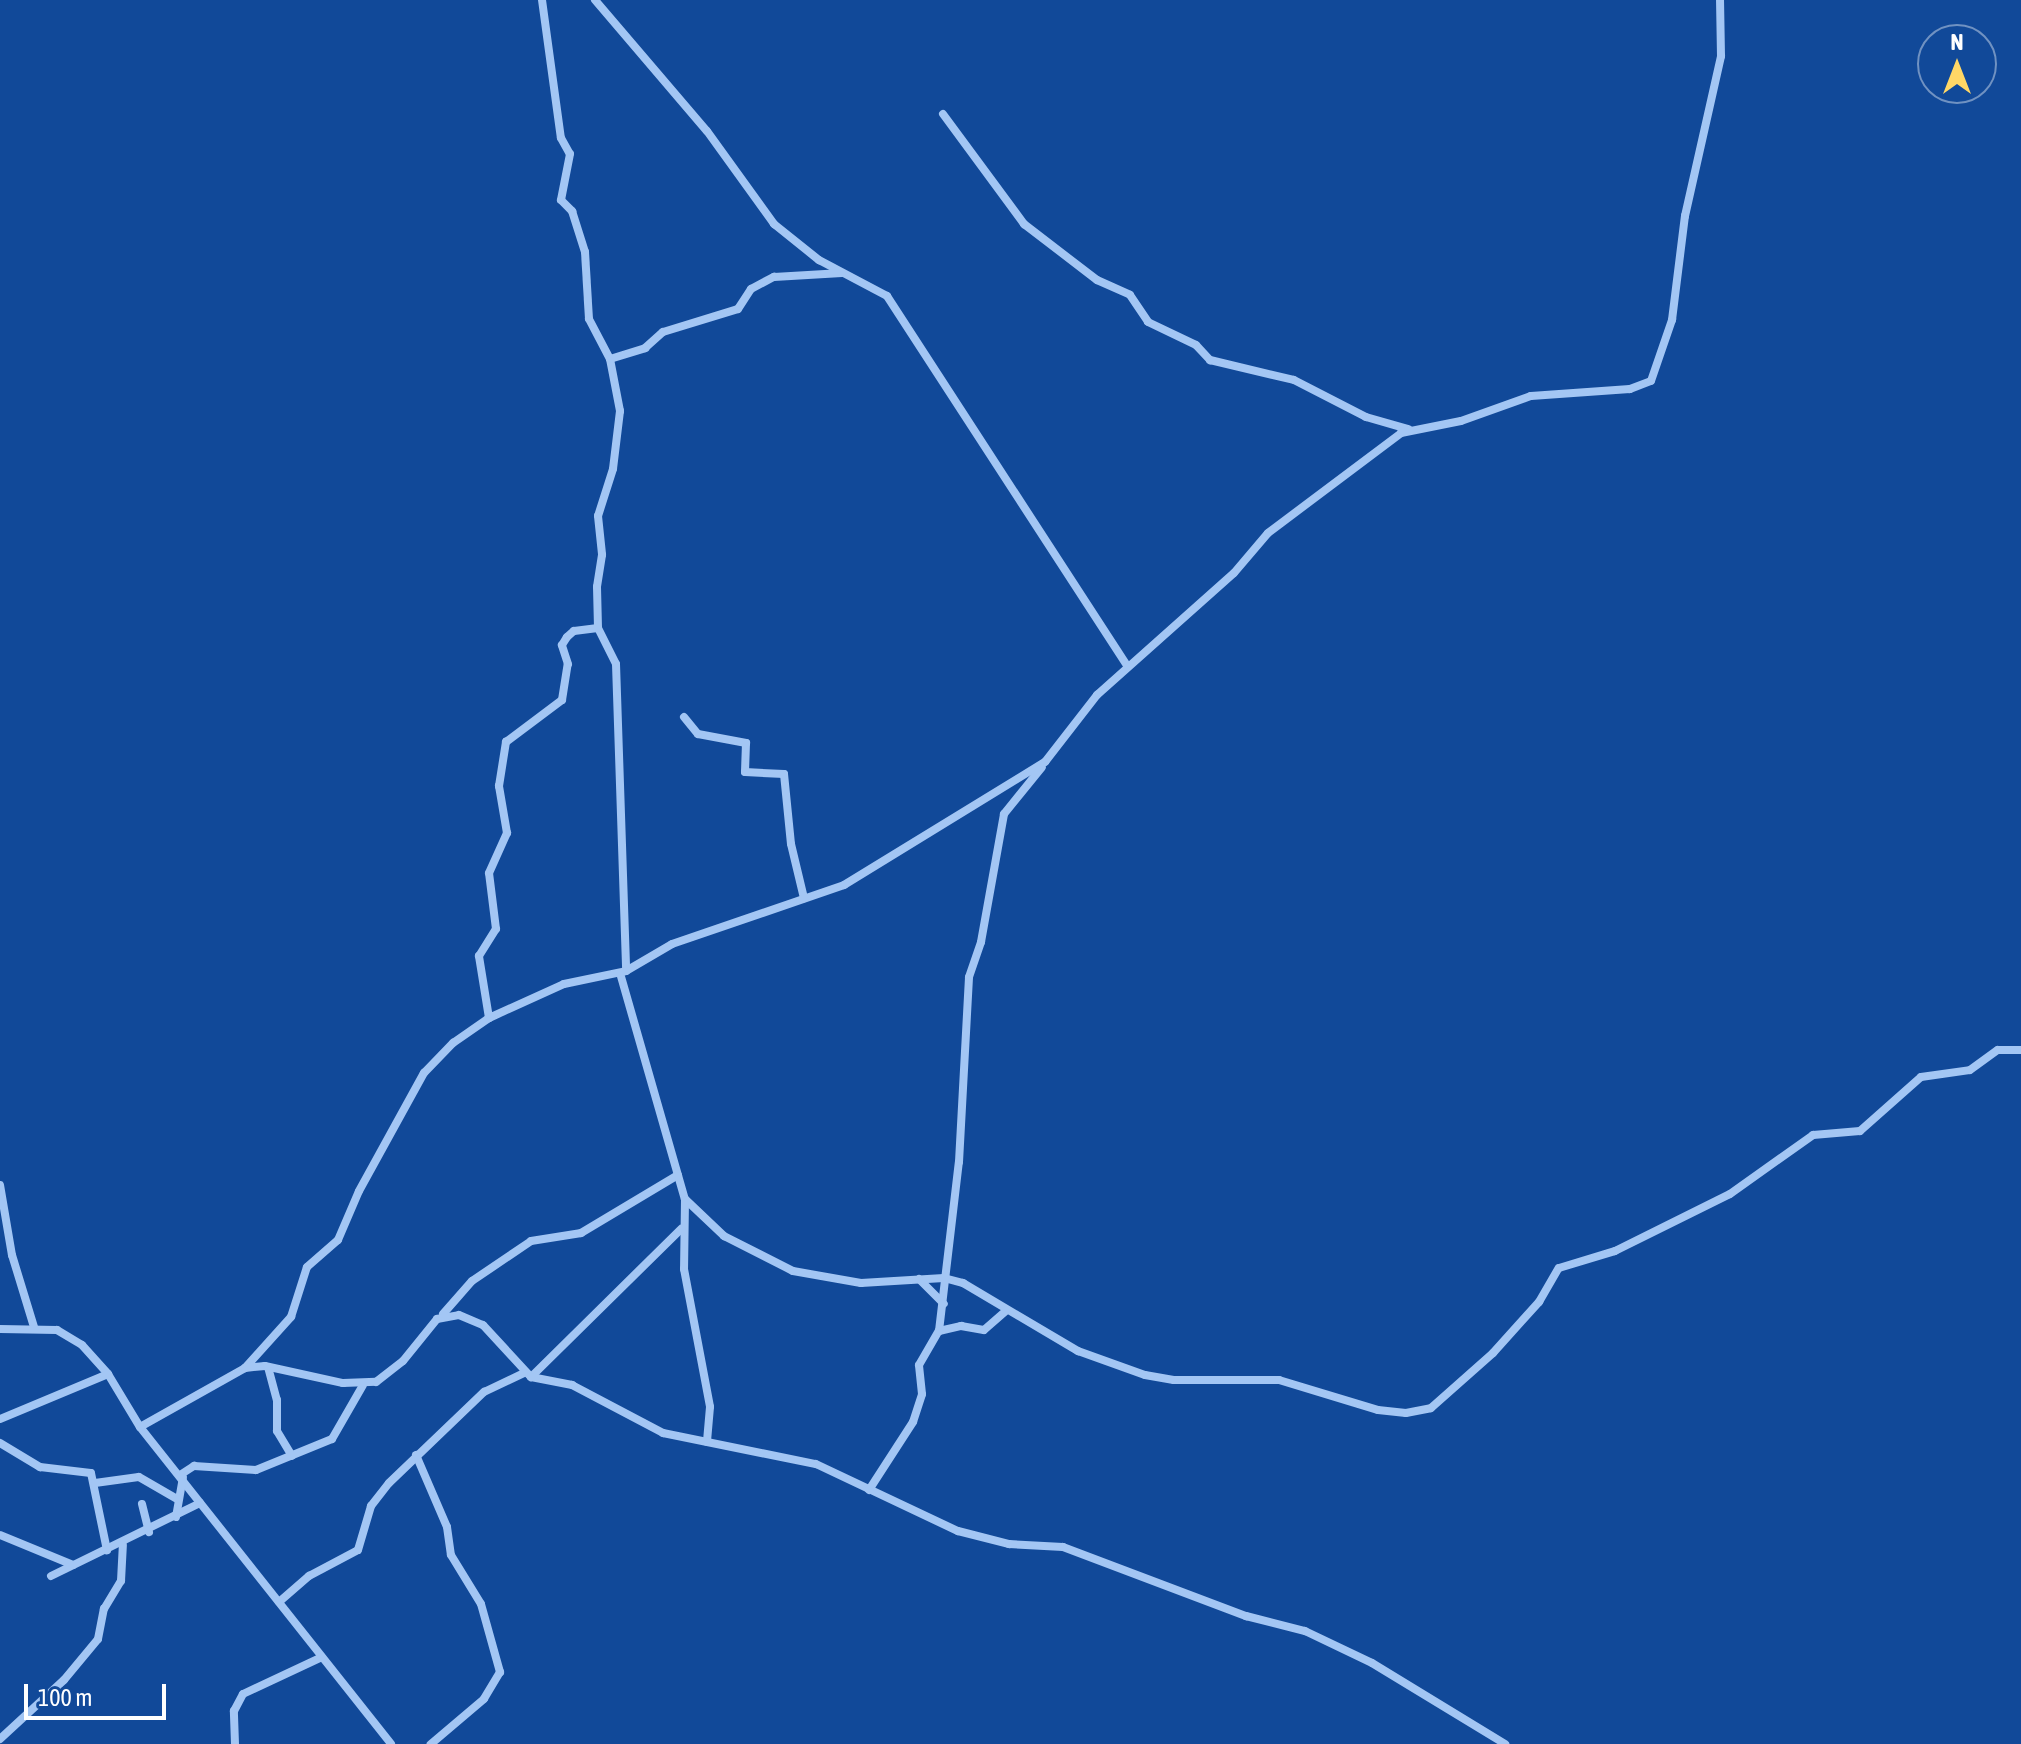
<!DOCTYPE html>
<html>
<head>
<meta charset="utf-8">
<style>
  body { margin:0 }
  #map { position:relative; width:2021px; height:1744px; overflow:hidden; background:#114999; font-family:"Asap Condensed",sans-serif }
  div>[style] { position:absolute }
  .minor>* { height:8px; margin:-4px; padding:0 4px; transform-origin:4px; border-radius:4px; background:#a3c6f4 }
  span { translate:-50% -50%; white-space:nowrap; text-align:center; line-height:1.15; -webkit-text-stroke:6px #114999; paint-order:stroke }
  .north { position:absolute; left:1917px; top:24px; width:80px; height:80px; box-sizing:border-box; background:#114999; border:2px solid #7092c2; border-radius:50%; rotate:0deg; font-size:22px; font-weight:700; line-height:32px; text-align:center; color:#fff }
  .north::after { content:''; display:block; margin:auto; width:28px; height:36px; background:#ffd766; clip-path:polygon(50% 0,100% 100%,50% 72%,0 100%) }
  .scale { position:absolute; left:24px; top:1684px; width:142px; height:36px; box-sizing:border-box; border:4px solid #fff; border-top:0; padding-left:10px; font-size:24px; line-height:28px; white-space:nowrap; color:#fff; -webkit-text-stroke:6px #114999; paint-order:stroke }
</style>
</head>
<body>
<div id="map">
  <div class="minor">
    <div style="left:542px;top:0;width:139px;rotate:82.2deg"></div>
    <div style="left:561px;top:138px;width:18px;rotate:61deg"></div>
    <div style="left:570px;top:154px;width:47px;rotate:101.1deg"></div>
    <div style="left:561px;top:200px;width:16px;rotate:45deg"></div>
    <div style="left:572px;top:211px;width:43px;rotate:72.4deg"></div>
    <div style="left:585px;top:252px;width:67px;rotate:86.6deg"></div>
    <div style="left:589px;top:319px;width:45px;rotate:62.3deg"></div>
    <div style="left:610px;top:359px;width:53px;rotate:79.1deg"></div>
    <div style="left:620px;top:411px;width:58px;rotate:96.9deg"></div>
    <div style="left:613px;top:469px;width:49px;rotate:107.7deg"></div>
    <div style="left:598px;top:516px;width:39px;rotate:84deg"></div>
    <div style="left:602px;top:555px;width:32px;rotate:99deg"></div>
    <div style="left:597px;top:587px;width:41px;rotate:88.6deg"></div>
    <div style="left:598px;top:628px;width:40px;rotate:63.4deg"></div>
    <div style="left:616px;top:664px;width:307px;rotate:88.1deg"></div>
    <div style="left:595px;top:0;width:172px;rotate:49.5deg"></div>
    <div style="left:707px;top:131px;width:115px;rotate:54.2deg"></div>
    <div style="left:774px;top:224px;width:58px;rotate:38.7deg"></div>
    <div style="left:819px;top:260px;width:77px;rotate:27.9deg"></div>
    <div style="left:887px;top:296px;width:442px;rotate:57deg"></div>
    <div style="left:943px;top:114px;width:137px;rotate:53.6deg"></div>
    <div style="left:1024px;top:224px;width:92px;rotate:37.5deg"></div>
    <div style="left:1097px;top:280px;width:36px;rotate:24deg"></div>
    <div style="left:1130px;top:295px;width:32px;rotate:56deg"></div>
    <div style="left:1148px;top:322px;width:53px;rotate:25.6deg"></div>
    <div style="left:1196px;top:345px;width:21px;rotate:47deg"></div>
    <div style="left:1210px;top:360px;width:86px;rotate:13.4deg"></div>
    <div style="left:1294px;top:380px;width:81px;rotate:27.2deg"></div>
    <div style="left:1366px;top:417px;width:44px;rotate:15.9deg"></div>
    <div style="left:610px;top:359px;width:37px;rotate:-17deg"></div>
    <div style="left:645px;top:348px;width:24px;rotate:-42deg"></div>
    <div style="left:663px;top:332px;width:78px;rotate:-17deg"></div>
    <div style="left:738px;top:309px;width:24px;rotate:-57deg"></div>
    <div style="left:751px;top:289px;width:26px;rotate:-28deg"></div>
    <div style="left:774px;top:277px;width:68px;rotate:-3.4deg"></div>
    <div style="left:684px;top:717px;width:22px;rotate:51deg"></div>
    <div style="left:698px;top:734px;width:49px;rotate:10.6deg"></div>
    <div style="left:746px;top:743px;width:29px;rotate:92deg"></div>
    <div style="left:745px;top:772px;width:39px;rotate:3deg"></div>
    <div style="left:784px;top:774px;width:70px;rotate:84.3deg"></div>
    <div style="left:791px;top:844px;width:56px;rotate:76.5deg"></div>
    <div style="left:620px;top:973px;width:235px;rotate:74deg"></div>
    <div style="left:685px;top:1199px;width:54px;rotate:43.5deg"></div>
    <div style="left:724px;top:1236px;width:77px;rotate:26.9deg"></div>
    <div style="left:793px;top:1271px;width:69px;rotate:10deg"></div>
    <div style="left:861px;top:1283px;width:83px;rotate:-3.4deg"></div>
    <div style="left:944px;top:1278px;width:20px;rotate:15deg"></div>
    <div style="left:963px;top:1283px;width:134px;rotate:30.6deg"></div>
    <div style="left:1078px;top:1351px;width:71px;rotate:19.7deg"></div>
    <div style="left:1145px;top:1375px;width:29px;rotate:10deg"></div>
    <div style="left:1174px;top:1380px;width:105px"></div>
    <div style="left:1279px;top:1380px;width:103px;rotate:16.9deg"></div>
    <div style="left:1378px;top:1410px;width:28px;rotate:6deg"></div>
    <div style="left:1406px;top:1413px;width:25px;rotate:-11deg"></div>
    <div style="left:1431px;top:1408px;width:83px;rotate:-41.6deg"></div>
    <div style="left:1493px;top:1353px;width:69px;rotate:-48deg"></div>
    <div style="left:1539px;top:1302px;width:39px;rotate:-60deg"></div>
    <div style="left:1559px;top:1268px;width:59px;rotate:-16.9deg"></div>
    <div style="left:1615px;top:1251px;width:128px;rotate:-26.4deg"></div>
    <div style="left:1730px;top:1194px;width:102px;rotate:-35.4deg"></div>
    <div style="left:1813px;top:1135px;width:47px;rotate:-4.9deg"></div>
    <div style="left:1860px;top:1131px;width:81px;rotate:-41.5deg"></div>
    <div style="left:1921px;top:1077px;width:49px;rotate:-8.1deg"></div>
    <div style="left:1970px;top:1070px;width:34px;rotate:-36deg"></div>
    <div style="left:1998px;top:1050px;width:23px"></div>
    <div style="left:489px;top:1018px;width:63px;rotate:-99.2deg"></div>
    <div style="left:479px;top:956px;width:32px;rotate:-58deg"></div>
    <div style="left:496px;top:929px;width:56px;rotate:-97.1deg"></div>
    <div style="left:489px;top:873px;width:44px;rotate:-65.8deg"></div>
    <div style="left:507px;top:833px;width:48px;rotate:-99.7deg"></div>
    <div style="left:499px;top:786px;width:45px;rotate:-81deg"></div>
    <div style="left:506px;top:742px;width:70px;rotate:-36.9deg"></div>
    <div style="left:562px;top:700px;width:36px;rotate:-81deg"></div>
    <div style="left:568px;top:664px;width:20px;rotate:-108deg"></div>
    <div style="left:562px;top:645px;width:9px;rotate:-58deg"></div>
    <div style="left:567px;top:637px;width:9px;rotate:-41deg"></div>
    <div style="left:574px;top:631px;width:24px;rotate:-7deg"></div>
    <div style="left:0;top:1185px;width:71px;rotate:80.3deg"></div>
    <div style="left:12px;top:1255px;width:75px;rotate:73deg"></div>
    <div style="left:685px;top:1200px;width:69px;rotate:90.8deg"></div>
    <div style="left:684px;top:1269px;width:140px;rotate:79.3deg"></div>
    <div style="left:710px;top:1407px;width:35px;rotate:95deg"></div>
    <div style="left:919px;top:1279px;width:35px;rotate:45deg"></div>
    <div style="left:443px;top:1314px;width:44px;rotate:-48.7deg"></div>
    <div style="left:472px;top:1281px;width:71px;rotate:-34.1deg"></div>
    <div style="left:531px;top:1241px;width:51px;rotate:-9.1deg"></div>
    <div style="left:581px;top:1233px;width:113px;rotate:-30.9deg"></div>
    <div style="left:0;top:1329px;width:57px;rotate:1deg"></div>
    <div style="left:57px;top:1330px;width:29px;rotate:31deg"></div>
    <div style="left:82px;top:1345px;width:39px;rotate:48deg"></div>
    <div style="left:108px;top:1374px;width:62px;rotate:58.9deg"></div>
    <div style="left:140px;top:1427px;width:404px;rotate:51.6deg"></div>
    <div style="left:939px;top:1331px;width:23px;rotate:-13deg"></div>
    <div style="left:961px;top:1326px;width:23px;rotate:10deg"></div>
    <div style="left:984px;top:1330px;width:30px;rotate:-41deg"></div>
    <div style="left:268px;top:1367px;width:34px;rotate:75deg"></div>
    <div style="left:277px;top:1400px;width:31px;rotate:90deg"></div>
    <div style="left:277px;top:1431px;width:29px;rotate:59deg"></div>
    <div style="left:245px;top:1368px;width:69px;rotate:-48deg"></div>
    <div style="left:291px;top:1317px;width:52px;rotate:-72.3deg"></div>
    <div style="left:307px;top:1267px;width:41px;rotate:-41.1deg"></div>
    <div style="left:338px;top:1240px;width:53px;rotate:-66.8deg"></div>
    <div style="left:359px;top:1191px;width:135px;rotate:-61.2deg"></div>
    <div style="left:424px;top:1073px;width:42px;rotate:-46deg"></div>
    <div style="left:453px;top:1043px;width:44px;rotate:-34.8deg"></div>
    <div style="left:489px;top:1018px;width:82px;rotate:-24.4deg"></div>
    <div style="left:564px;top:984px;width:63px;rotate:-11.8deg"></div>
    <div style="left:626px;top:971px;width:53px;rotate:-30.4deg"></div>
    <div style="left:672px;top:944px;width:182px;rotate:-18.9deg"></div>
    <div style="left:844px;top:885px;width:236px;rotate:-31.5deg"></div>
    <div style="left:1045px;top:762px;width:85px;rotate:-52.2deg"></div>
    <div style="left:1097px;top:695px;width:183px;rotate:-41.7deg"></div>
    <div style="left:1234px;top:573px;width:52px;rotate:-49.6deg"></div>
    <div style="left:1268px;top:533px;width:166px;rotate:-36.9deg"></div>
    <div style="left:1401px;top:433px;width:61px;rotate:-11.3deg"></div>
    <div style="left:1461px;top:421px;width:74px;rotate:-19.7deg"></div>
    <div style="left:1531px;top:396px;width:99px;rotate:-4deg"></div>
    <div style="left:1630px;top:389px;width:22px;rotate:-21deg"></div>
    <div style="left:1651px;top:381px;width:65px;rotate:-71deg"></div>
    <div style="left:1672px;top:320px;width:105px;rotate:-82.9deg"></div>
    <div style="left:1685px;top:216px;width:164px;rotate:-77.3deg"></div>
    <div style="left:1721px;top:56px;width:56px;rotate:-91deg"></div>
    <div style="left:531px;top:1377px;width:211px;rotate:-44.6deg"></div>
    <div style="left:0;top:1419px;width:117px;rotate:-22.6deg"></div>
    <div style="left:140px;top:1427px;width:120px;rotate:-29.3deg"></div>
    <div style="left:245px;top:1368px;width:20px;rotate:-6deg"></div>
    <div style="left:265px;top:1366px;width:80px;rotate:12.3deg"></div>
    <div style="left:343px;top:1383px;width:33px;rotate:-2deg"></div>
    <div style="left:376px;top:1382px;width:34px;rotate:-38deg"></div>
    <div style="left:403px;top:1361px;width:54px;rotate:-51deg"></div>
    <div style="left:437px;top:1319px;width:22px;rotate:-10deg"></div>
    <div style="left:459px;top:1315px;width:26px;rotate:23deg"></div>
    <div style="left:483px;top:1325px;width:71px;rotate:47.3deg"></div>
    <div style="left:531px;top:1377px;width:42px;rotate:11deg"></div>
    <div style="left:572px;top:1385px;width:103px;rotate:27.8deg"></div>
    <div style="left:663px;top:1433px;width:156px;rotate:11.5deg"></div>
    <div style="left:816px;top:1464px;width:157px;rotate:25.3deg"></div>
    <div style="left:958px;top:1531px;width:53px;rotate:14.3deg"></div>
    <div style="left:1009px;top:1544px;width:54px;rotate:3.2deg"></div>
    <div style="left:1063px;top:1547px;width:196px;rotate:20.7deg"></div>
    <div style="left:1246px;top:1616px;width:61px;rotate:14.3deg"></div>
    <div style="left:1305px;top:1631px;width:74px;rotate:25.5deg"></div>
    <div style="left:1372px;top:1663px;width:156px;rotate:31.3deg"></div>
    <div style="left:0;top:1443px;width:47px;rotate:31deg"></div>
    <div style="left:40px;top:1467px;width:51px;rotate:6.7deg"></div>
    <div style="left:91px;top:1473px;width:79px;rotate:78.3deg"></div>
    <div style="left:416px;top:1455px;width:78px;rotate:66.7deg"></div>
    <div style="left:447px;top:1527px;width:28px;rotate:82deg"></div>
    <div style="left:451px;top:1555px;width:57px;rotate:58.5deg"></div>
    <div style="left:481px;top:1604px;width:71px;rotate:74.4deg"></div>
    <div style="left:500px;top:1672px;width:31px;rotate:121deg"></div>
    <div style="left:484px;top:1699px;width:70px;rotate:139.7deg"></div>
    <div style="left:180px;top:1475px;width:17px;rotate:-33deg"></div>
    <div style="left:194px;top:1466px;width:62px;rotate:3.7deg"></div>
    <div style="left:256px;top:1470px;width:82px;rotate:-22.2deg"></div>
    <div style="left:332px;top:1439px;width:62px;rotate:-60.1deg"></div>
    <div style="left:95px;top:1483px;width:44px;rotate:-7.8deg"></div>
    <div style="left:139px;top:1477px;width:44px;rotate:30.1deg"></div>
    <div style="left:869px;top:1490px;width:81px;rotate:-57.1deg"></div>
    <div style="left:913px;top:1422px;width:29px;rotate:-72deg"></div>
    <div style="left:922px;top:1394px;width:29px;rotate:-96deg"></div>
    <div style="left:919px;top:1365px;width:39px;rotate:-60deg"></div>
    <div style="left:939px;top:1331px;width:170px;rotate:-83.3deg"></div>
    <div style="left:959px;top:1162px;width:185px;rotate:-86.9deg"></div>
    <div style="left:969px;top:977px;width:37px;rotate:-71deg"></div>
    <div style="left:981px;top:942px;width:130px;rotate:-79.8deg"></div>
    <div style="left:1004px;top:814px;width:60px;rotate:-51deg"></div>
    <div style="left:142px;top:1504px;width:29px;rotate:76deg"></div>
    <div style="left:176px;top:1517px;width:40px;rotate:-80deg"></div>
    <div style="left:0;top:1535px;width:79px;rotate:22.3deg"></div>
    <div style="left:51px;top:1576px;width:166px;rotate:-26.1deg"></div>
    <div style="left:279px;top:1602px;width:40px;rotate:-41deg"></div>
    <div style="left:309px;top:1576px;width:55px;rotate:-28deg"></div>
    <div style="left:358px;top:1550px;width:46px;rotate:-73.5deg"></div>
    <div style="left:371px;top:1506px;width:29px;rotate:-52deg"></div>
    <div style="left:389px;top:1483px;width:132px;rotate:-43.8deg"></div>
    <div style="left:484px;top:1392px;width:44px;rotate:-25.4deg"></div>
    <div style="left:0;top:1739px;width:87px;rotate:-42.7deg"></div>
    <div style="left:64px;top:1680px;width:53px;rotate:-50.3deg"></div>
    <div style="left:98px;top:1639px;width:31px;rotate:-79deg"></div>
    <div style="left:104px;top:1609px;width:33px;rotate:-59deg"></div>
    <div style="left:121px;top:1581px;width:36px;rotate:-87deg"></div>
    <div style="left:235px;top:1744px;width:33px;rotate:-92deg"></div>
    <div style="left:234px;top:1711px;width:19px;rotate:-62deg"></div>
    <div style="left:243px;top:1694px;width:87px;rotate:-25.1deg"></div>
  </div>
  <div class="north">N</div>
  <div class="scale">100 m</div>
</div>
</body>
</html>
